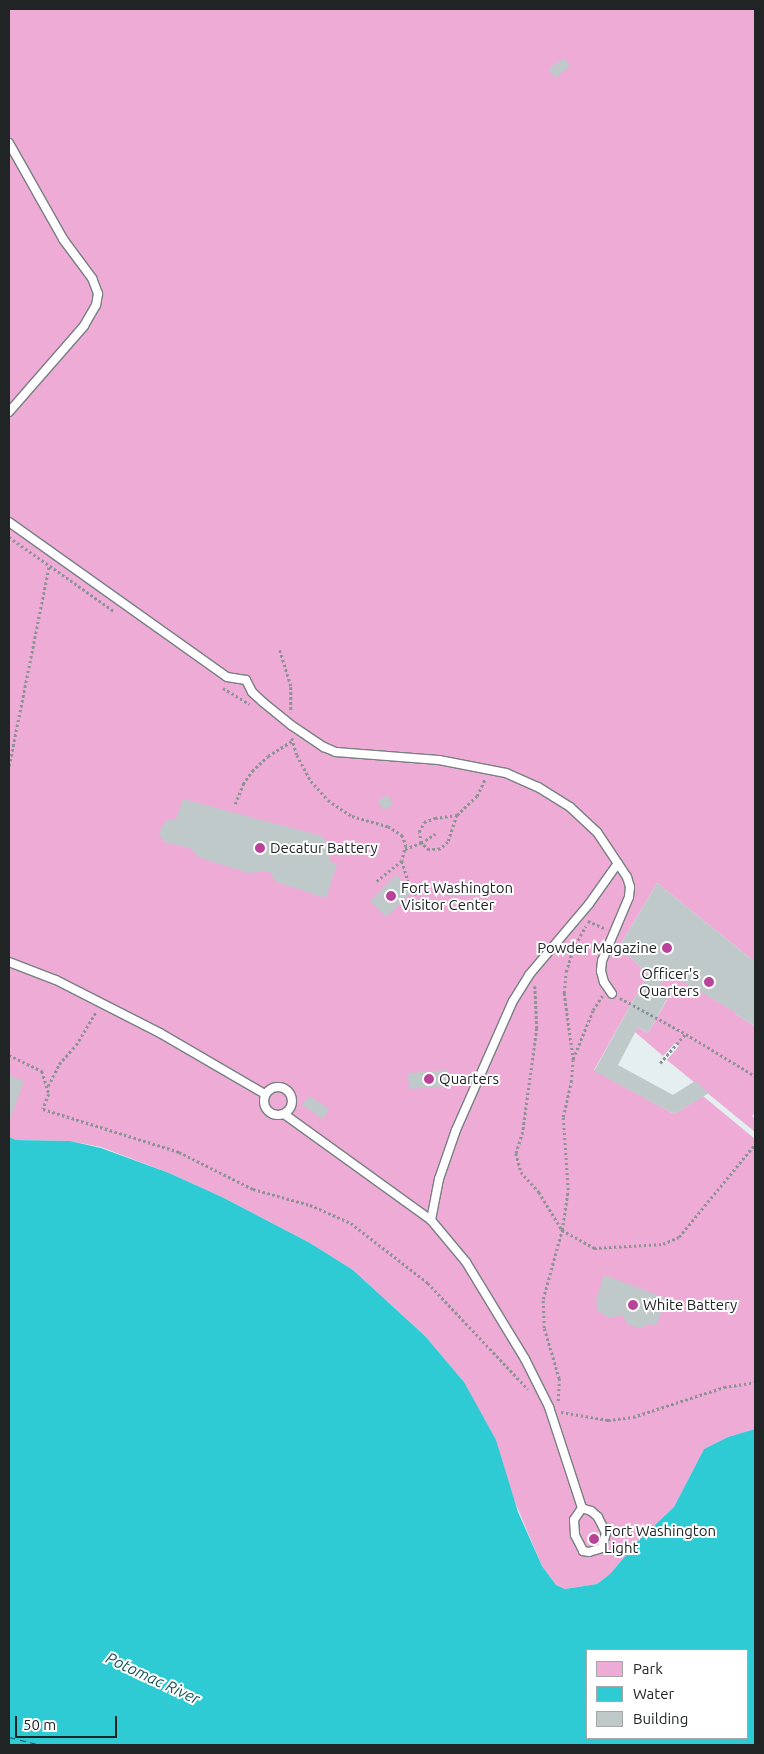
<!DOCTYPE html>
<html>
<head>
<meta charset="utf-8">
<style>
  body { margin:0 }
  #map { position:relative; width:764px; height:1754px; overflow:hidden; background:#e5efef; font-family:Ubuntu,sans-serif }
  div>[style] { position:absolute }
  .green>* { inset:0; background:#edabd6 }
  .water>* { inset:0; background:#2ecbd5 }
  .ferry>* { height:1px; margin-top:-0.5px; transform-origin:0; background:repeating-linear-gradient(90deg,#18565a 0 6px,transparent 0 11px) }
  .building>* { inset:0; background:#c0c9c9 }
  .path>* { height:2.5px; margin-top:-1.25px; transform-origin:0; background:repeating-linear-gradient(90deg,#8d9394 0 2.5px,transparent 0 5px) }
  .roads { filter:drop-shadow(1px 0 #777f80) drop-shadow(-1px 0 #777f80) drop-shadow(0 1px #777f80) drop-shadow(0 -1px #777f80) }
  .lane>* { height:8px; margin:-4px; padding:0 4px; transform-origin:4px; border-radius:4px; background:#fff }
  .lane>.ring { margin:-4px; padding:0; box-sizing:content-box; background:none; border:8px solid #fff; border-radius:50% }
  .dots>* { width:14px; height:14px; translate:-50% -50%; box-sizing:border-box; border:2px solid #fff; border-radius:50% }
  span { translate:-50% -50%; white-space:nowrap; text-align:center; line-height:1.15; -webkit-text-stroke:4px #fff; paint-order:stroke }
  .poi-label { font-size:15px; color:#212425 }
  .left { translate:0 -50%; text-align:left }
  .right { translate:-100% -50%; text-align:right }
  .water-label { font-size:16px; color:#18565a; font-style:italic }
  .frame { position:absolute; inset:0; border:10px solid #212425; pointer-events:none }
  .legend { position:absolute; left:586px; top:1649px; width:162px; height:90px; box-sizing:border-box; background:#fff; border:1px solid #a6a7a8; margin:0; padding:6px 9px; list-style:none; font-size:15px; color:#212425 }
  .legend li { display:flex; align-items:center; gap:10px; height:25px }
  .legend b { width:25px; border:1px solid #a6a7a8 }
  .scale { position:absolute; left:15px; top:1716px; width:102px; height:22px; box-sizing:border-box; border:2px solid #212425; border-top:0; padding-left:6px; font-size:15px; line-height:18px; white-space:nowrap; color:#212425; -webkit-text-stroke:4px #fff; paint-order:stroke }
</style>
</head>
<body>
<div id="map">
  <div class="green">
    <div style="clip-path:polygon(9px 9px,755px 9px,755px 962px,657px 883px,619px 947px,648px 974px,594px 1070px,674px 1114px,703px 1096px,755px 1139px,755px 1429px,728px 1437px,704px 1449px,674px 1507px,638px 1541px,610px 1574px,597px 1584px,565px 1589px,556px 1585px,542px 1566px,464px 1382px,425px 1336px,353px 1270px,310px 1243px,222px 1197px,169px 1173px,101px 1147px,70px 1141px,16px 1140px,9px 1137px)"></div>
    <div style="clip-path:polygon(670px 970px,739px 994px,735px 1014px,755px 1026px,755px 1113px,752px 1116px,755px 1119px,755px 1132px,667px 1060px,679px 1046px,675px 1043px,663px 1056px,635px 1032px,638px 1027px,648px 1033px,667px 1000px,656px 993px)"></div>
  </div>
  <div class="water">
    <div style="clip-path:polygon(evenodd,9px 1137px,16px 1140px,70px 1141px,101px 1148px,169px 1173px,222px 1197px,310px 1243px,353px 1270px,425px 1336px,464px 1382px,496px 1440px,518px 1512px,542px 1566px,556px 1585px,565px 1589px,597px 1584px,610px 1574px,638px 1541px,674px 1507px,704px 1449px,728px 1437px,755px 1429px,755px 1745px,9px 1745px,9px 1137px,588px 1650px,748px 1650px,748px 1738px,588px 1738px,588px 1650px)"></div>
  </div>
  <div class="ferry">
    <div style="left:9px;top:1737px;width:32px;rotate:14deg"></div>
  </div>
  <div class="building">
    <div style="clip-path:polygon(564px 58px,570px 66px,555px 78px,548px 69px)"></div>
    <div style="clip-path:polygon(388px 795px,393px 805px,383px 810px,378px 800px)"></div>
    <div style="clip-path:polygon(183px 799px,322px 836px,330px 849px,329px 861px,337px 864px,326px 898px,276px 882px,269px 871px,248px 873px,200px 858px,190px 848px,164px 842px,159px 833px,165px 821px,176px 819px)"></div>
    <div style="clip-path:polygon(396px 875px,412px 892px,386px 917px,370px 901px)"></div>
    <div style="clip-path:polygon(657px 883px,755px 962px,755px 1026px,735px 1014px,735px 1012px,668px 973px,656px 993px,667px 999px,648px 1033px,638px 1027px,618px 1065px,673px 1095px,695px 1081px,709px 1093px,674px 1114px,594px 1071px,648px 974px,619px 947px)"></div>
    <div style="clip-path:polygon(448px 1070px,449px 1086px,409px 1089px,408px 1073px)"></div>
    <div style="clip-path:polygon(9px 1075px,24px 1081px,10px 1119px,9px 1118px)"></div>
    <div style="clip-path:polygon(309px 1096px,329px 1109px,323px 1119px,302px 1105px)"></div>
    <div style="clip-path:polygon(604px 1275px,671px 1300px,666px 1311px,662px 1310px,656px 1326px,650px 1324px,640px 1328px,627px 1324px,623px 1315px,609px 1318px,598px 1311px,596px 1300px)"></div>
  </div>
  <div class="path">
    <div style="left:9px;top:537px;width:128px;rotate:35.2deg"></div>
    <div style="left:280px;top:650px;width:39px;rotate:73deg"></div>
    <div style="left:291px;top:687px;width:25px;rotate:90deg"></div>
    <div style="left:223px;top:688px;width:31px;rotate:31deg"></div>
    <div style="left:292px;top:738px;width:18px;rotate:74deg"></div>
    <div style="left:297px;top:755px;width:30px;rotate:62deg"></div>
    <div style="left:311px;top:781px;width:25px;rotate:48deg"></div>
    <div style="left:328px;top:800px;width:29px;rotate:34deg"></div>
    <div style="left:352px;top:816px;width:37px;rotate:16deg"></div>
    <div style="left:388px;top:826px;width:17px;rotate:33deg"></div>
    <div style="left:402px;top:835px;width:11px;rotate:68deg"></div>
    <div style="left:406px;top:845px;width:16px;rotate:104deg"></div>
    <div style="left:402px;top:861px;width:35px;rotate:141deg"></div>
    <div style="left:9px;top:766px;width:204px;rotate:-78.7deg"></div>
    <div style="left:235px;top:804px;width:22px;rotate:-68deg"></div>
    <div style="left:243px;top:784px;width:16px;rotate:-55deg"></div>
    <div style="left:252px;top:771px;width:22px;rotate:-43deg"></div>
    <div style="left:268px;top:756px;width:28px;rotate:-32deg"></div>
    <div style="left:457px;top:815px;width:28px;rotate:108deg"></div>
    <div style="left:448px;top:842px;width:11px;rotate:139deg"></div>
    <div style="left:440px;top:849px;width:11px;rotate:175deg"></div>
    <div style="left:429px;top:850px;width:11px;rotate:-139deg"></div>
    <div style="left:421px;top:843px;width:11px;rotate:-100deg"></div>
    <div style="left:419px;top:832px;width:11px;rotate:-63deg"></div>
    <div style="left:424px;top:822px;width:12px;rotate:-20deg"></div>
    <div style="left:435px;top:818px;width:22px;rotate:-8deg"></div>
    <div style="left:457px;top:815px;width:28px;rotate:-44deg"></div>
    <div style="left:477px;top:796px;width:19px;rotate:-65deg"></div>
    <div style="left:405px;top:849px;width:17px;rotate:-21deg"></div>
    <div style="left:421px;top:843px;width:17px;rotate:-33deg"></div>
    <div style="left:402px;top:861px;width:21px;rotate:73deg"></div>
    <div style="left:408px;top:881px;width:16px;rotate:60deg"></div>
    <div style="left:588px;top:921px;width:20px;rotate:24deg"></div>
    <div style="left:535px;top:986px;width:42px;rotate:87.3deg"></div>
    <div style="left:537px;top:1028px;width:105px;rotate:97.7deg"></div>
    <div style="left:523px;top:1132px;width:22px;rotate:108deg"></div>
    <div style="left:516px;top:1153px;width:20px;rotate:75deg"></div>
    <div style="left:521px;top:1172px;width:27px;rotate:48deg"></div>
    <div style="left:539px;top:1192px;width:44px;rotate:58.8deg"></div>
    <div style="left:562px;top:1230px;width:37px;rotate:29deg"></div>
    <div style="left:594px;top:1248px;width:69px;rotate:-3.3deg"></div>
    <div style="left:663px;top:1244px;width:17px;rotate:-24deg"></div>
    <div style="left:679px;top:1237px;width:120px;rotate:-50.7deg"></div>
    <div style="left:620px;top:998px;width:75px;rotate:28.6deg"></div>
    <div style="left:686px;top:1034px;width:81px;rotate:31.3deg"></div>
    <div style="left:9px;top:1055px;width:37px;rotate:26deg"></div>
    <div style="left:42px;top:1071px;width:24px;rotate:73deg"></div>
    <div style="left:49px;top:1094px;width:16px;rotate:112deg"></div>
    <div style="left:43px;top:1109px;width:143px;rotate:17.5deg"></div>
    <div style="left:179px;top:1152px;width:83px;rotate:26.6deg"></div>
    <div style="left:253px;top:1189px;width:59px;rotate:15.7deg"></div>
    <div style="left:310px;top:1205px;width:45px;rotate:23.7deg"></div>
    <div style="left:351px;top:1223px;width:98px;rotate:37.9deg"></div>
    <div style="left:428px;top:1283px;width:146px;rotate:46.7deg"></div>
    <div style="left:573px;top:1059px;width:53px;rotate:-67.8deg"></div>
    <div style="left:593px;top:1010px;width:17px;rotate:-57deg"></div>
    <div style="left:660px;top:1063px;width:38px;rotate:-49deg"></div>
    <div style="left:48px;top:1086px;width:25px;rotate:-63deg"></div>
    <div style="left:59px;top:1064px;width:25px;rotate:-48deg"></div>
    <div style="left:76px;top:1045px;width:39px;rotate:-59deg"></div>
    <div style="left:558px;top:1401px;width:22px;rotate:-87deg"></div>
    <div style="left:559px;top:1379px;width:53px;rotate:-106.4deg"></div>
    <div style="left:544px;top:1328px;width:29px;rotate:-92deg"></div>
    <div style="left:543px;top:1299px;width:72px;rotate:-74.6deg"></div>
    <div style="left:562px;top:1230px;width:40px;rotate:-81.5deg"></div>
    <div style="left:568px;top:1190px;width:73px;rotate:-93.9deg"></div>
    <div style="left:563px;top:1117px;width:36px;rotate:-77deg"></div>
    <div style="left:571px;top:1082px;width:22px;rotate:-85deg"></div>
    <div style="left:573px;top:1060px;width:68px;rotate:-97.7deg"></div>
    <div style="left:564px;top:993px;width:21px;rotate:-85deg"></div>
    <div style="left:566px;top:972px;width:24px;rotate:-73deg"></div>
    <div style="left:573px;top:949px;width:26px;rotate:-61deg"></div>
    <div style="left:561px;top:1412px;width:48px;rotate:9.7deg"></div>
    <div style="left:608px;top:1420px;width:25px;rotate:-7deg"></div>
    <div style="left:633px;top:1417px;width:96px;rotate:-18.2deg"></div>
    <div style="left:724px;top:1387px;width:31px;rotate:-9deg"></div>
  </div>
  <div class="roads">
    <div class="lane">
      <div style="left:9px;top:143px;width:110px;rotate:60.6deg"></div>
      <div style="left:63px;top:239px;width:49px;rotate:53.4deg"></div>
      <div style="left:92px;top:278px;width:17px;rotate:69deg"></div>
      <div style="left:98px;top:294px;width:11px;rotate:100deg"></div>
      <div style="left:96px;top:305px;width:24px;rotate:120deg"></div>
      <div style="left:84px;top:326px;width:114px;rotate:131.1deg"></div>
      <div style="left:9px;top:522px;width:267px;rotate:35.4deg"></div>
      <div style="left:227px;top:677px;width:19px;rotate:9deg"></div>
      <div style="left:246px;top:680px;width:13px;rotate:63deg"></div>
      <div style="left:252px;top:692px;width:16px;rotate:43deg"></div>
      <div style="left:264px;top:703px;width:35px;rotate:39deg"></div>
      <div style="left:291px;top:725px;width:40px;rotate:34deg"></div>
      <div style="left:324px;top:747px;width:13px;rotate:23deg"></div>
      <div style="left:336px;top:752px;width:103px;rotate:4.4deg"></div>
      <div style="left:439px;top:760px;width:68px;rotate:11deg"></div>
      <div style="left:506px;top:773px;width:35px;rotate:24deg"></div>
      <div style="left:538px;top:787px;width:38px;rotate:32deg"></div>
      <div style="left:570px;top:807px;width:37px;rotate:43deg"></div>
      <div style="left:597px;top:832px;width:54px;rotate:56.3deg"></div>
      <div style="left:627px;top:877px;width:10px;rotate:73deg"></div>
      <div style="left:630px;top:887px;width:10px;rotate:96deg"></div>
      <div style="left:629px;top:897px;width:69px;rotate:112.9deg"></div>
      <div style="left:602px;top:961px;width:10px;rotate:96deg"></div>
      <div style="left:601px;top:971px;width:11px;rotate:75deg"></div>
      <div style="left:604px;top:982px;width:14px;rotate:56deg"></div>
      <div style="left:9px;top:962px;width:50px;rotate:21deg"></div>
      <div style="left:56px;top:980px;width:117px;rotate:27deg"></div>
      <div style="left:160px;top:1033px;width:121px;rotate:30.2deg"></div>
      <div class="ring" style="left:264px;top:1087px;width:20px;height:20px"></div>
      <div style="left:284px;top:1114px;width:181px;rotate:35.8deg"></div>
      <div style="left:431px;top:1220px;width:55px;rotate:50.2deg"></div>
      <div style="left:466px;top:1262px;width:114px;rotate:58.7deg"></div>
      <div style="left:525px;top:1359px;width:54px;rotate:63.4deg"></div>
      <div style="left:549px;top:1407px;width:106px;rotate:71.9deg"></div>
      <div style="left:582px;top:1508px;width:14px;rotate:124deg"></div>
      <div style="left:574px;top:1520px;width:15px;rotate:86deg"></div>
      <div style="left:575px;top:1535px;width:18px;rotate:63deg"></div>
      <div style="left:583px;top:1551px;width:6px;rotate:9deg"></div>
      <div style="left:589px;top:1552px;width:14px;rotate:-17deg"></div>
      <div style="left:602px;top:1548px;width:16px;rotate:-75deg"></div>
      <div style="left:606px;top:1533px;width:18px;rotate:-117deg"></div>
      <div style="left:598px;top:1517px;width:9px;rotate:-139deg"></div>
      <div style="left:591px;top:1511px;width:9px;rotate:-162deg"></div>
      <div style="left:431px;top:1220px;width:42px;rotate:-79deg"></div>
      <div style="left:439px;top:1179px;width:52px;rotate:-70.9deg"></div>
      <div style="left:456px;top:1130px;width:141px;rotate:-66.2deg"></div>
      <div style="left:513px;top:1001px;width:31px;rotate:-58deg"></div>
      <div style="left:529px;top:975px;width:93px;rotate:-49.8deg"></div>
      <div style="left:589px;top:904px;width:50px;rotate:-54.7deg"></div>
    </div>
  </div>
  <div class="dots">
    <div style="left:260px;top:848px;background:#b94399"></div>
    <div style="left:391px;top:896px;background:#b94399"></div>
    <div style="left:667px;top:948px;background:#b94399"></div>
    <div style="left:709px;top:982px;background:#b94399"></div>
    <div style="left:429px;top:1079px;background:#b94399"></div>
    <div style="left:633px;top:1305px;background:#b94399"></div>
    <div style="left:594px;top:1539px;background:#b94399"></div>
  </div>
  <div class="poi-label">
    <span class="left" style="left:270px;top:848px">Decatur Battery</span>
    <span class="left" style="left:401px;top:896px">Fort Washington<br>Visitor Center</span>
    <span class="right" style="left:657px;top:948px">Powder Magazine</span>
    <span class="right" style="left:699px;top:982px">Officer's<br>Quarters</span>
    <span class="left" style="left:439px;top:1079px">Quarters</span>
    <span class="left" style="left:643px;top:1305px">White Battery</span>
    <span class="left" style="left:604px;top:1539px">Fort Washington<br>Light</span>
  </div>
  <div class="water-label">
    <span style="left:153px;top:1678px;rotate:25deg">Potomac River</span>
  </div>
  <div class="frame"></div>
  <ul class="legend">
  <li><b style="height:14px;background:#edabd6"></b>Park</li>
  <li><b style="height:14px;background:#2ecbd5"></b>Water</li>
  <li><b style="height:14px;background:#c0c9c9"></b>Building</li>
  </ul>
  <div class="scale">50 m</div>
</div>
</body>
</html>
